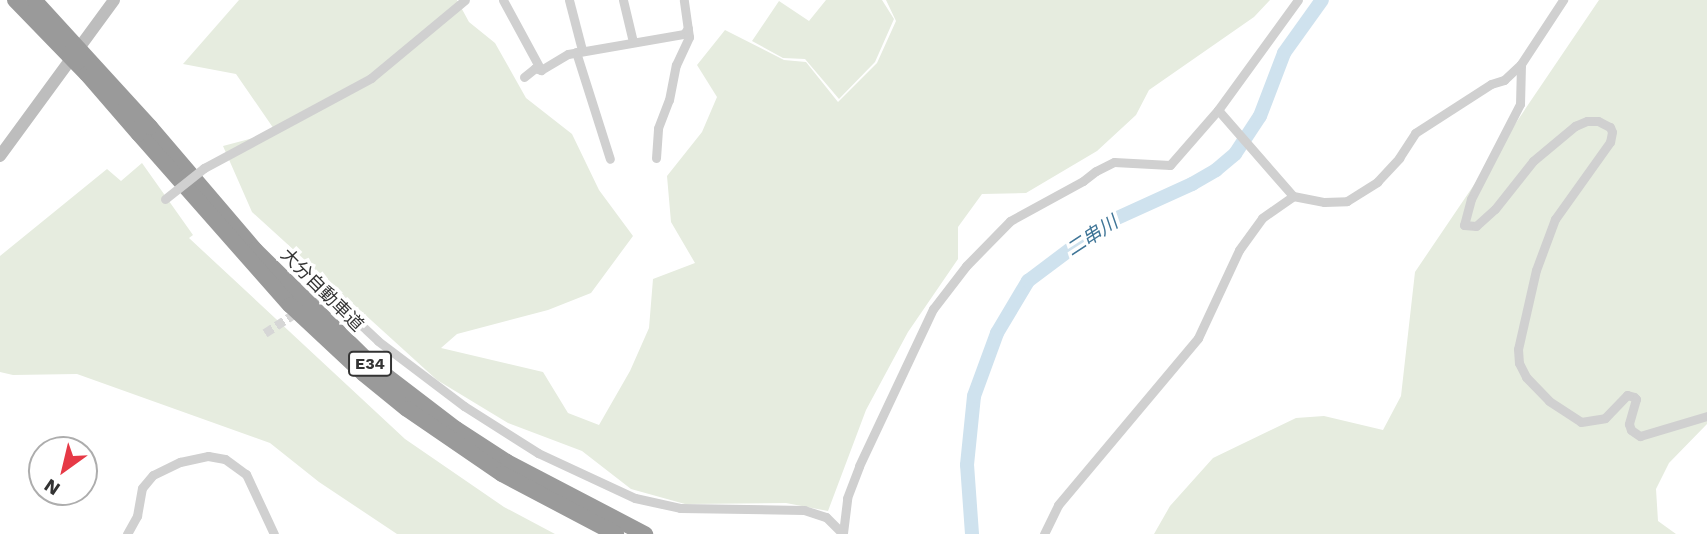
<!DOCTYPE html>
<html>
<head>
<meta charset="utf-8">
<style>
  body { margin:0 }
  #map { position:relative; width:1707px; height:534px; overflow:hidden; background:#fff; font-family:"Work Sans","Noto Sans JP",sans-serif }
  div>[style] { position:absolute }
  .green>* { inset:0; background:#e6ecdf }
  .river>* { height:14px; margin:-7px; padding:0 7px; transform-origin:7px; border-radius:7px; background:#cfe2ee }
  .street-tunnel>* { height:9px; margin-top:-4.5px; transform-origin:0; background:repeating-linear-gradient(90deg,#d6d6d6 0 9px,transparent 0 13.5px) }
  .street>* { height:9px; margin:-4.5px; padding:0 4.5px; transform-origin:4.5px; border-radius:4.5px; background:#d0d0d0 }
  .secondary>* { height:12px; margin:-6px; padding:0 6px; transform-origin:6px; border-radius:6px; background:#bdbdbd }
  .highway>* { height:16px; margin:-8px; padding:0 8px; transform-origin:8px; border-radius:8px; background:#9a9a9a }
  .street-bridge>* { height:9px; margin:-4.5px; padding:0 4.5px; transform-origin:4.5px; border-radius:4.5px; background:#d0d0d0 }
  .highway-bridge>* { height:16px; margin:-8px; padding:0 8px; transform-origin:8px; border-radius:8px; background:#9a9a9a }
  span { translate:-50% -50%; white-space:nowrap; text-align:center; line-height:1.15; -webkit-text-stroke:7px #fff; paint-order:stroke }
  .shield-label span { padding:2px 5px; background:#fff; border:2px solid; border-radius:5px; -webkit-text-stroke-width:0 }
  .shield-label { font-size:16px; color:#333; font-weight:700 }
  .street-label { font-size:18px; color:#333 }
  .water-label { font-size:19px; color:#3f7597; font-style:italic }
  .north { position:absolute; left:28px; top:436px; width:70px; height:70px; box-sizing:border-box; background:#fff; border:2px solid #adadad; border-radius:50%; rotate:214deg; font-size:19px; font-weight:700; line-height:28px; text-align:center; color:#333 }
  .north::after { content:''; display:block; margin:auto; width:24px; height:32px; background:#e63946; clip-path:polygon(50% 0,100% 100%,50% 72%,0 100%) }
</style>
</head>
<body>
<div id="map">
  <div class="green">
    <div style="clip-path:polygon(239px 0,457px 0,469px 22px,495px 43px,526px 98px,572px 134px,599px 190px,633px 236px,591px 293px,548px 310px,457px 334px,441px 348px,543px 372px,568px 413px,599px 425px,630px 371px,649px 328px,653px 279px,695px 263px,671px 222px,667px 176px,702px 132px,717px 97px,697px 65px,725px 30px,784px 60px,806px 62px,838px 102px,877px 63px,896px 21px,886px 0,1270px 0,1254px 17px,1149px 90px,1136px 115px,1097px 151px,1026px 193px,982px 194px,958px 227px,958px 259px,908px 332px,866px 410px,828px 511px,786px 503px,685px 504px,631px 489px,582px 451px,508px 423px,437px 380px,252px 212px,223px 146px,276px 132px,236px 74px,183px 64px)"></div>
    <div style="clip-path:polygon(826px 0,882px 0,894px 19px,875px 62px,839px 99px,805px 59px,783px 58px,752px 41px,779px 1px,809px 21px)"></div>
    <div style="clip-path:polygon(1599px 0,1707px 0,1707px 424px,1669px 463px,1656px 489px,1658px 521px,1676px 534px,1154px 534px,1170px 506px,1213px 458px,1296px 418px,1324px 416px,1383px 430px,1401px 396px,1415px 272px)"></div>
    <div style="clip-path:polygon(142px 163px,193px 235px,189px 238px,405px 439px,504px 507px,555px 534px,397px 534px,319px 482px,270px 443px,77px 374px,13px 375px,0 372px,0 256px,107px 169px,121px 181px)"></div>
  </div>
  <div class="river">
    <div style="left:972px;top:534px;width:69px;rotate:-94.1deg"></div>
    <div style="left:967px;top:465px;width:69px;rotate:-84.2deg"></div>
    <div style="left:974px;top:396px;width:67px;rotate:-69.9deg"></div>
    <div style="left:997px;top:333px;width:61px;rotate:-59.2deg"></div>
    <div style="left:1028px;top:281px;width:95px;rotate:-36.9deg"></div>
    <div style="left:1104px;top:224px;width:97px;rotate:-24.4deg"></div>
    <div style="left:1192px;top:184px;width:28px;rotate:-30deg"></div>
    <div style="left:1216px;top:170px;width:25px;rotate:-40deg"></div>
    <div style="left:1235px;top:154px;width:45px;rotate:-56.7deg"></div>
    <div style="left:1260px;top:116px;width:67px;rotate:-69.1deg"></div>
    <div style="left:1284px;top:53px;width:65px;rotate:-54.4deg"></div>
  </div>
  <div class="street-tunnel">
    <div style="left:265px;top:333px;width:75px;rotate:-33.1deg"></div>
  </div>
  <div class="street">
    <div style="left:503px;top:0;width:80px;rotate:61.5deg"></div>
    <div style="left:569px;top:0;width:52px;rotate:75.4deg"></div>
    <div style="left:623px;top:0;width:43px;rotate:76.6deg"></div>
    <div style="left:576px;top:52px;width:112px;rotate:72.4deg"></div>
    <div style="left:1521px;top:64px;width:40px;rotate:91.4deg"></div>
    <div style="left:1520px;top:104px;width:107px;rotate:117.3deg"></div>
    <div style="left:1471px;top:199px;width:27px;rotate:105deg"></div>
    <div style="left:1464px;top:225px;width:12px;rotate:5deg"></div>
    <div style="left:1476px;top:226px;width:25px;rotate:-42deg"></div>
    <div style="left:1495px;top:209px;width:61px;rotate:-51.6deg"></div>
    <div style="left:1533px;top:161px;width:55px;rotate:-39.8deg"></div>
    <div style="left:1575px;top:126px;width:13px;rotate:-23deg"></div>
    <div style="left:1587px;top:121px;width:11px"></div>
    <div style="left:1598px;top:121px;width:13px;rotate:27deg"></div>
    <div style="left:1610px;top:127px;width:5px;rotate:68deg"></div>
    <div style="left:1612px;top:132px;width:10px;rotate:101deg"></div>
    <div style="left:1610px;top:142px;width:95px;rotate:125.5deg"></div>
    <div style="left:1555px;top:219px;width:54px;rotate:110.4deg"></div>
    <div style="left:1536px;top:270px;width:81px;rotate:102.8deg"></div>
    <div style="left:1518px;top:349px;width:14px;rotate:86deg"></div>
    <div style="left:1519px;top:363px;width:16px;rotate:63deg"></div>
    <div style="left:1526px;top:377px;width:33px;rotate:46deg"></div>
    <div style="left:1549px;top:401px;width:38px;rotate:33deg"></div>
    <div style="left:1581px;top:422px;width:24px;rotate:-9deg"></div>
    <div style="left:1605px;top:418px;width:32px;rotate:-46deg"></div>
    <div style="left:1627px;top:395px;width:7px;rotate:16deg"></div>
    <div style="left:1634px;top:397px;width:3px;rotate:45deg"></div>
    <div style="left:1636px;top:399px;width:26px;rotate:106deg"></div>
    <div style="left:1629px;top:424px;width:6px;rotate:72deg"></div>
    <div style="left:1631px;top:430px;width:11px;rotate:34deg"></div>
    <div style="left:1640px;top:436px;width:70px;rotate:-16.6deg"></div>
    <div style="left:524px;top:77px;width:14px;rotate:-39deg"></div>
    <div style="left:535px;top:68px;width:6px;rotate:18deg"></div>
    <div style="left:541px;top:70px;width:31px;rotate:-31deg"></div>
    <div style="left:568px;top:54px;width:118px;rotate:-9.8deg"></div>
    <div style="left:684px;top:34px;width:7px;rotate:-56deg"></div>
    <div style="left:1218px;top:110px;width:114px;rotate:48.9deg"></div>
    <div style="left:1293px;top:196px;width:32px;rotate:11deg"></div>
    <div style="left:1324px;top:202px;width:23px;rotate:-2deg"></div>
    <div style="left:1347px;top:201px;width:36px;rotate:-32deg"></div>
    <div style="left:1377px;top:182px;width:33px;rotate:-47deg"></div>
    <div style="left:1399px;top:158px;width:30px;rotate:-57deg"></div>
    <div style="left:1415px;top:133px;width:90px;rotate:-32.8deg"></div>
    <div style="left:1491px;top:84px;width:14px;rotate:-17deg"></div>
    <div style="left:1504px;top:80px;width:23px;rotate:-43deg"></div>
    <div style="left:1521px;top:64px;width:77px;rotate:-56.7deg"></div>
    <div style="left:656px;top:158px;width:30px;rotate:-86deg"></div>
    <div style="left:658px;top:128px;width:30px;rotate:-69deg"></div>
    <div style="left:669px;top:100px;width:36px;rotate:-79deg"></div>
    <div style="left:676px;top:65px;width:31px;rotate:-65deg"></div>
    <div style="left:689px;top:37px;width:37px;rotate:-98deg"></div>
    <div style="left:204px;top:168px;width:190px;rotate:-28.3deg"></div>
    <div style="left:371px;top:78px;width:122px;rotate:-39.7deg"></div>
    <div style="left:328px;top:292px;width:16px;rotate:30deg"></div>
    <div style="left:342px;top:300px;width:29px;rotate:54deg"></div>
    <div style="left:359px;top:323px;width:26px;rotate:43deg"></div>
    <div style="left:378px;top:341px;width:108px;rotate:37.1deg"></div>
    <div style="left:464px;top:406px;width:88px;rotate:32.4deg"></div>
    <div style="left:538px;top:453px;width:107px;rotate:24.9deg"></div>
    <div style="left:635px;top:498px;width:46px;rotate:12.5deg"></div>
    <div style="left:680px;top:508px;width:124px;rotate:0.9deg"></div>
    <div style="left:804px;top:510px;width:23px;rotate:18deg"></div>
    <div style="left:826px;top:517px;width:24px;rotate:45deg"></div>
    <div style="left:843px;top:533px;width:35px;rotate:-83deg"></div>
    <div style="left:847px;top:498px;width:34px;rotate:-69deg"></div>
    <div style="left:859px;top:466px;width:174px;rotate:-64.8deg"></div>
    <div style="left:933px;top:309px;width:54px;rotate:-52.5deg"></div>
    <div style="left:966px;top:266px;width:63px;rotate:-45.6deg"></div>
    <div style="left:1010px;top:221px;width:83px;rotate:-28.7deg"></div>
    <div style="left:1083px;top:181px;width:16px;rotate:-38deg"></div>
    <div style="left:1096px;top:171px;width:20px;rotate:-27deg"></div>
    <div style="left:1114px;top:162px;width:56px;rotate:3.1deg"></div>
    <div style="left:1170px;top:165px;width:73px;rotate:-48.9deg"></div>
    <div style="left:1218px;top:110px;width:136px;rotate:-54deg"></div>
    <div style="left:127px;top:534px;width:21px;rotate:-61deg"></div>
    <div style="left:137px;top:516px;width:28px;rotate:-80deg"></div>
    <div style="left:142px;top:488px;width:17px;rotate:-50deg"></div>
    <div style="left:153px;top:475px;width:30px;rotate:-26deg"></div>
    <div style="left:180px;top:462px;width:29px;rotate:-12deg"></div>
    <div style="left:208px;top:456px;width:17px;rotate:10deg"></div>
    <div style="left:225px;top:459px;width:26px;rotate:36deg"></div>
    <div style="left:246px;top:474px;width:66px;rotate:65deg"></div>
    <div style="left:1044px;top:534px;width:32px;rotate:-64deg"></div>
    <div style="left:1058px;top:505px;width:218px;rotate:-50deg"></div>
    <div style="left:1198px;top:338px;width:97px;rotate:-65deg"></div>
    <div style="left:1239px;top:250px;width:39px;rotate:-54deg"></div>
    <div style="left:1262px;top:218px;width:38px;rotate:-35deg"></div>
  </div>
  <div class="secondary">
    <div style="left:0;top:156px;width:193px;rotate:-53.8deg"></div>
  </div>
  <div class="highway">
    <div style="left:150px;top:127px;width:162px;rotate:49.5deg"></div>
    <div style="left:255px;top:250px;width:163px;rotate:44.5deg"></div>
    <div style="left:371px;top:364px;width:107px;rotate:37.4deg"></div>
    <div style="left:456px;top:429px;width:61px;rotate:32.9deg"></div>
    <div style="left:507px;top:462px;width:156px;rotate:27.6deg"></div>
    <div style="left:139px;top:134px;width:228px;rotate:48.6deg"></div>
    <div style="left:290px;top:305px;width:101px;rotate:43deg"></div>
    <div style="left:364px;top:374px;width:55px;rotate:39.1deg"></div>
    <div style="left:407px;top:409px;width:115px;rotate:34.4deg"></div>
    <div style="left:502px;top:474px;width:129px;rotate:27.8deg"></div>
  </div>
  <div class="street-bridge">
    <div style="left:165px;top:199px;width:50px;rotate:-38.5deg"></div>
  </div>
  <div class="highway-bridge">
    <div style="left:15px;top:0;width:103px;rotate:45.8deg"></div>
    <div style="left:87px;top:74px;width:79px;rotate:49.1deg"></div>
    <div style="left:34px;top:0;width:172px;rotate:47.6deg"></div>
  </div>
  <div class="shield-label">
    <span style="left:370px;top:364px">E34</span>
  </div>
  <div class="street-label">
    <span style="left:322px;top:290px;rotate:45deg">大分自動車道</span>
  </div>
  <div class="water-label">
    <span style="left:1092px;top:236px;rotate:-33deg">二串川</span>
  </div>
  <div class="north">N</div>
</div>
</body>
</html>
